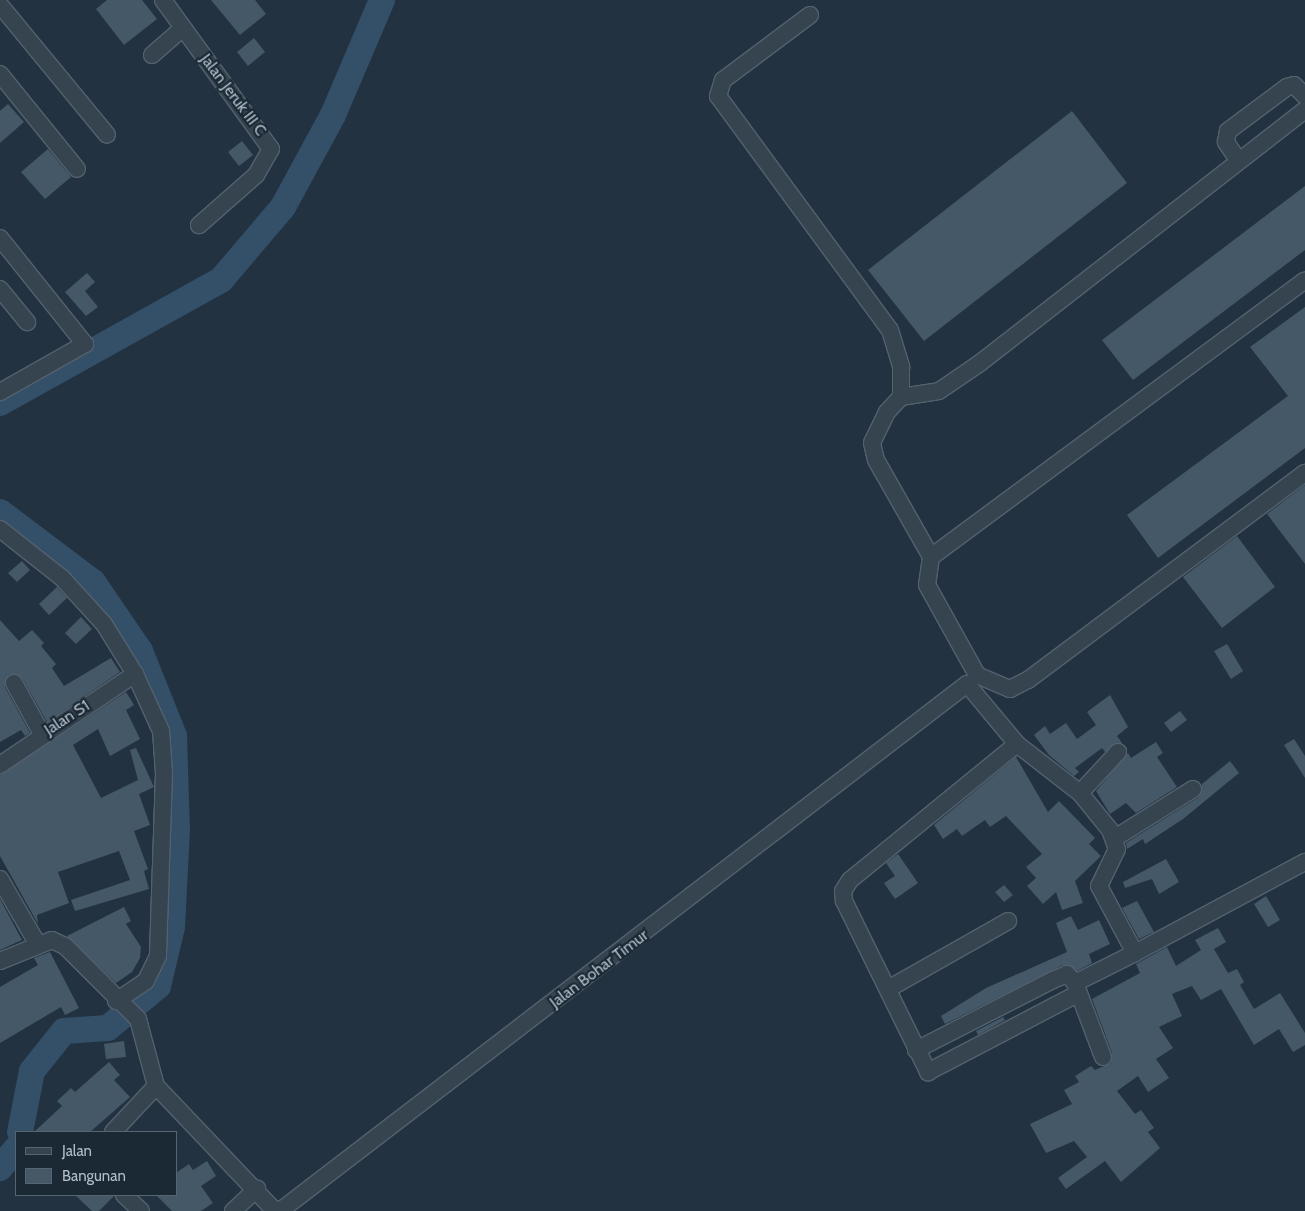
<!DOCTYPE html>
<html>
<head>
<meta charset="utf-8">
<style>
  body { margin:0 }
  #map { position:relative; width:1305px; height:1211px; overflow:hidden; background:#223240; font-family:Cabin,sans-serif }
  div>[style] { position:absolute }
  .river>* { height:26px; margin:-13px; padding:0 13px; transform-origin:13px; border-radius:13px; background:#345069 }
  .building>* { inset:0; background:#455867 }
  .roads { filter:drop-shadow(1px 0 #54616e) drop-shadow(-1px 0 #54616e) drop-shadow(0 1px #54616e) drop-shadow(0 -1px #54616e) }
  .minor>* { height:16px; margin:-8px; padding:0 8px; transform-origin:8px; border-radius:8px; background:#364450 }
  span { translate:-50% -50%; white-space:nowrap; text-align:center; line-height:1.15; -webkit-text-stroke:4.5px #1b2935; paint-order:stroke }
  .street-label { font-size:16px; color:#b2becb }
  .legend { position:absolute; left:15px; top:1131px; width:162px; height:65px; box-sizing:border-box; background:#1b2935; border:1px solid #576571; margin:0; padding:6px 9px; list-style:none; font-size:15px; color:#b2becb }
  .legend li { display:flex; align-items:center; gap:10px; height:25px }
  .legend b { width:25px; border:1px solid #576571 }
</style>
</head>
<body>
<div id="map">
  <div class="river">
    <div style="left:0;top:403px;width:253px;rotate:-29.1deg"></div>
    <div style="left:221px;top:280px;width:96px;rotate:-49.7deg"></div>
    <div style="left:283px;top:207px;width:105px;rotate:-61.5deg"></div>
    <div style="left:333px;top:115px;width:125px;rotate:-66.9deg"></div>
    <div style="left:0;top:512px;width:116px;rotate:37deg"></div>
    <div style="left:93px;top:582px;width:83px;rotate:55.7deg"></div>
    <div style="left:140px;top:651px;width:92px;rotate:68.2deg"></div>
    <div style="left:174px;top:736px;width:93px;rotate:88.2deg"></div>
    <div style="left:177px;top:829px;width:98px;rotate:92.9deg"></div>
    <div style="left:172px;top:927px;width:61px;rotate:103.3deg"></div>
    <div style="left:158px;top:986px;width:65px;rotate:140deg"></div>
    <div style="left:108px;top:1028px;width:44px;rotate:176.1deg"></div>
    <div style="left:64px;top:1031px;width:51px;rotate:128.7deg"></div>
    <div style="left:32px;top:1071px;width:62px;rotate:101.1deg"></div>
    <div style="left:0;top:1168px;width:25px;rotate:-50deg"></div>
  </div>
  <div class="building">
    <div style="clip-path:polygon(107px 0,142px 0,157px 19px,124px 45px,96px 9px)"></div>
    <div style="clip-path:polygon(211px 0,255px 0,266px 14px,240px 35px)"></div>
    <div style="clip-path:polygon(254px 38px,265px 52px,248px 66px,237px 52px)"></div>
    <div style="clip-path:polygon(8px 104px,24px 122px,0 143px,0 111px)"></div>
    <div style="clip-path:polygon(1072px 111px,1127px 183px,924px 341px,868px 270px)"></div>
    <div style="clip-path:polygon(242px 141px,253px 155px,239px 166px,228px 152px)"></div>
    <div style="clip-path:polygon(48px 149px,71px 177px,45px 199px,21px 172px)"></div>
    <div style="clip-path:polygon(1305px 186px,1305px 250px,1133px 380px,1102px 340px)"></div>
    <div style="clip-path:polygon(87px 273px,95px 282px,85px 291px,98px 307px,86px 316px,65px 292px)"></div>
    <div style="clip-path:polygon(1305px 307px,1305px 448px,1158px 558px,1127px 515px,1288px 396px,1250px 347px)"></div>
    <div style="clip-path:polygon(1305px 485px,1305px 564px,1267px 514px)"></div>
    <div style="clip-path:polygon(1237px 536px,1275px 587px,1222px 628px,1183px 577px)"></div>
    <div style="clip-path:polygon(22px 561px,30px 570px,17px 582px,8px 573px)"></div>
    <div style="clip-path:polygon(57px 587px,67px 598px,49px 615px,39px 604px)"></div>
    <div style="clip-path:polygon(81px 617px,92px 629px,76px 644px,65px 633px)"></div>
    <div style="clip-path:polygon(0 620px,19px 641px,32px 630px,44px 643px,41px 646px,56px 664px,52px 668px,64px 686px,111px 658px,120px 672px,47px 722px,22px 678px,9px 675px,5px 687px,30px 733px,25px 736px,21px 730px,0 742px)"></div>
    <div style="clip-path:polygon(1227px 644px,1243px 671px,1231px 679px,1214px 651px)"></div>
    <div style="clip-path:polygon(126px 692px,134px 705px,126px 710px,140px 739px,110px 756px,98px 729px,73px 745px,101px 798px,138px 780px,130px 750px,136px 748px,154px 787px,139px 794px,150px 825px,134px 831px,148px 869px,144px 871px,149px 889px,75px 911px,71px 900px,130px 880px,119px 851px,58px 872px,69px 903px,37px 915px,38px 924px,0 856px,0 775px)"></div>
    <div style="clip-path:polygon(1110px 695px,1128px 727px,1117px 736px,1122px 743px,1105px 752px,1102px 748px,1075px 768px,1079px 772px,1074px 776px,1049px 755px,1034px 735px,1045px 726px,1050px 734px,1066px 723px,1077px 739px,1096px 725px,1087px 712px)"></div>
    <div style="clip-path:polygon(1180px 711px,1187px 720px,1171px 732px,1164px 723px)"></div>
    <div style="clip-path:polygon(1294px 739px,1305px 756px,1305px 778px,1284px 745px)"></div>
    <div style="clip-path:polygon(1156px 742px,1163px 753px,1157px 757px,1177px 787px,1136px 813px,1126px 803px,1110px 814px,1096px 791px,1128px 753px,1131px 758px)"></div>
    <div style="clip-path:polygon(1016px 757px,1048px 812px,1059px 801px,1095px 838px,1089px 844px,1101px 856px,1075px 881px,1083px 903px,1062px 910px,1056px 892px,1043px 904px,1027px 886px,1036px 878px,1026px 867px,1042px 854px,1006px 816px,990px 827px,985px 820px,962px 836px,957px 829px,943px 839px,934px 825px)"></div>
    <div style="clip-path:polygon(1230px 761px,1239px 773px,1183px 819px,1145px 844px,1143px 839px,1127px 849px,1126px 843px,1199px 797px,1202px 784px)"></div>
    <div style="clip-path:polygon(898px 854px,918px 883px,895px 899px,884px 883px,895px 876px,886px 863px)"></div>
    <div style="clip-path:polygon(1166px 859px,1179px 882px,1159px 894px,1152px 879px,1125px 888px,1123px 882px)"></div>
    <div style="clip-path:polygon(1004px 885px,1013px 895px,1004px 902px,995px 892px)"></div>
    <div style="clip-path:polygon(1266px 896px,1280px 920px,1268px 927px,1254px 904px)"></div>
    <div style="clip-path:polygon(0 899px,22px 940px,0 950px)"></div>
    <div style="clip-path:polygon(1137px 901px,1154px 932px,1139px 939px,1122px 908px)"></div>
    <div style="clip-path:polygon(124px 907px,131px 921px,126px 924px,141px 947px,140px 958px,132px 972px,116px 983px,67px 936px)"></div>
    <div style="clip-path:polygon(1071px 916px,1078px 930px,1099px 920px,1105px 933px,1110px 944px,1089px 954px,1092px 963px,1077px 971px,1063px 965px,945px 1024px,941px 1016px,986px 988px,1067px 952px,1056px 923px)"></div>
    <div style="clip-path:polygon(1218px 928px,1226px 942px,1214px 949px,1228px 973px,1237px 969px,1244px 982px,1240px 985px,1254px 1009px,1280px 993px,1305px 1033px,1305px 1045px,1293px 1052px,1279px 1029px,1254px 1045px,1221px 989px,1201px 1000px,1192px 986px,1172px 994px,1182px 1016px,1159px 1027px,1173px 1048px,1156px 1059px,1169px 1078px,1148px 1092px,1138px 1076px,1117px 1091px,1135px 1114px,1141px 1110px,1154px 1128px,1148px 1132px,1160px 1148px,1121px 1182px,1105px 1161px,1066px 1189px,1058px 1178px,1087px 1157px,1074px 1141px,1046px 1153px,1030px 1124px,1072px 1104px,1064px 1090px,1079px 1082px,1075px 1076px,1091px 1066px,1095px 1070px,1111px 1063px,1112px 1053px,1092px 999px,1140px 973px,1136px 964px,1167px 947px,1176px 966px,1201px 950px,1195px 940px)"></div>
    <div style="clip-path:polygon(50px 952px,79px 1008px,65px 1015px,61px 1007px,0 1043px,0 987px,38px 965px,34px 958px)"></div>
    <div style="clip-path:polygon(1003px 1017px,1005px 1020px,978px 1035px,976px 1031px)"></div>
    <div style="clip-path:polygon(124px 1041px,126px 1057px,106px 1059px,104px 1044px)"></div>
    <div style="clip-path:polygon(109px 1062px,120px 1075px,114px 1080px,130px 1097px,90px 1132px,34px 1132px,62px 1106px,57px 1101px,71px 1088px,75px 1092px)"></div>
    <div style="clip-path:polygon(207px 1161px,216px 1176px,201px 1186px,213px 1203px,201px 1211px,172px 1211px,156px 1195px,176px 1195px,176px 1173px,189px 1164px,193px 1170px)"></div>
    <div style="clip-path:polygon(75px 1195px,114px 1195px,114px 1196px,99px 1211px,92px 1211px)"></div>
  </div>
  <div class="roads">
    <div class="minor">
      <div style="left:163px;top:0;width:184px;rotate:54.1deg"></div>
      <div style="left:271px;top:149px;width:30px;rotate:120deg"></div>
      <div style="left:256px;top:175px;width:76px;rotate:138.7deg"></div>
      <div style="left:0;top:5px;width:168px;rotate:50.5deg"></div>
      <div style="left:810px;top:15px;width:109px;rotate:143.2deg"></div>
      <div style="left:723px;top:80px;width:17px;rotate:107deg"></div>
      <div style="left:718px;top:96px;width:290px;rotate:53.7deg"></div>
      <div style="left:890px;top:330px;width:39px;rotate:73deg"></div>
      <div style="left:901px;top:367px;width:30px;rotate:90deg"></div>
      <div style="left:901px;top:397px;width:21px;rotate:133deg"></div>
      <div style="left:887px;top:412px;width:34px;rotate:116deg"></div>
      <div style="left:872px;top:443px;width:17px;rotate:77deg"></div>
      <div style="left:876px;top:460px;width:112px;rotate:60.4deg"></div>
      <div style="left:931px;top:557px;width:28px;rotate:98deg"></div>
      <div style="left:927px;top:585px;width:103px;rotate:60.9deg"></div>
      <div style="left:977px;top:675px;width:36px;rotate:23deg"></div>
      <div style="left:1010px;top:689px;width:20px;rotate:-27deg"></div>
      <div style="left:1028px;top:680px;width:346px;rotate:-36.8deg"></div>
      <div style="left:152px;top:55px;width:41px;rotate:-41.1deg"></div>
      <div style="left:0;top:74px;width:122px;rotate:51deg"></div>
      <div style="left:1238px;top:160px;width:22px;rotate:-124deg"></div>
      <div style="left:1226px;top:142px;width:11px;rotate:-80deg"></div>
      <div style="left:1228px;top:131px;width:74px;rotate:-36.7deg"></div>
      <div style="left:1287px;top:87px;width:7px;rotate:-16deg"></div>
      <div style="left:1294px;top:85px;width:16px;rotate:45deg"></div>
      <div style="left:0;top:238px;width:136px;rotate:51.3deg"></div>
      <div style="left:85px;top:344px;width:98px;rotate:150.5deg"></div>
      <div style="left:0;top:289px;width:43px;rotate:50.7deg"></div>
      <div style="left:901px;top:397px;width:38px;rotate:-9deg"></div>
      <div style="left:939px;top:391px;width:50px;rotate:-34.3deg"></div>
      <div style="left:980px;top:363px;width:412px;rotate:-37.9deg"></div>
      <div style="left:0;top:529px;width:79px;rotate:38.3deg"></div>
      <div style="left:62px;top:578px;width:62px;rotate:47.6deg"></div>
      <div style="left:104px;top:624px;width:59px;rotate:58.2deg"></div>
      <div style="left:135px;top:674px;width:63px;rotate:65.5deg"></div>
      <div style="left:161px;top:731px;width:42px;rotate:85.9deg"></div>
      <div style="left:164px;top:773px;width:183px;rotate:91.9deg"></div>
      <div style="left:158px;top:956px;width:28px;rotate:116deg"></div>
      <div style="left:146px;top:981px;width:36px;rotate:146deg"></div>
      <div style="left:931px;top:557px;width:465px;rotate:-36.5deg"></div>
      <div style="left:14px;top:683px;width:58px;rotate:61.2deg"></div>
      <div style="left:1017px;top:744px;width:215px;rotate:140.8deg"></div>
      <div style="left:850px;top:880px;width:13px;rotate:122deg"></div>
      <div style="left:843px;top:891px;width:10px;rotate:84deg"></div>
      <div style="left:844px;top:901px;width:191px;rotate:63.8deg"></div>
      <div style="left:928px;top:1072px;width:168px;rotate:-27.6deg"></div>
      <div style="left:0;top:765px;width:163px;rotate:-34deg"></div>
      <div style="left:1080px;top:793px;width:56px;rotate:-47.2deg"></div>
      <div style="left:1115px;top:838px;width:92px;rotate:-32.1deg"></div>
      <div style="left:0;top:879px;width:74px;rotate:60deg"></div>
      <div style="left:0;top:961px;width:56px;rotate:-22deg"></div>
      <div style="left:52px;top:940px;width:14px;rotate:25deg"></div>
      <div style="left:65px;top:946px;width:103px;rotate:45deg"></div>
      <div style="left:138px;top:1019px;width:69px;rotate:75deg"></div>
      <div style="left:156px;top:1086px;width:168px;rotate:46.4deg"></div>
      <div style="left:272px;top:1208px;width:9px;rotate:21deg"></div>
      <div style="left:280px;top:1211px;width:866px;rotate:-37.49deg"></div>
      <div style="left:967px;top:684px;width:78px;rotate:50.2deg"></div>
      <div style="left:1017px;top:744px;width:80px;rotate:37.9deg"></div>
      <div style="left:1080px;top:793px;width:48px;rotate:51deg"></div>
      <div style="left:1110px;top:830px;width:20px;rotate:70deg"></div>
      <div style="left:1117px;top:849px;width:41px;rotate:115.9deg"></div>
      <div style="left:1099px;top:886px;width:76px;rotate:61.8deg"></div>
      <div style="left:1135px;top:953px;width:193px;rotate:-28.2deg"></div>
      <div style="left:888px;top:989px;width:138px;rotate:-29.5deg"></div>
      <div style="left:916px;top:1050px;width:154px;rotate:-27.1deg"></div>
      <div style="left:1053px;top:980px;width:15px;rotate:-23deg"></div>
      <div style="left:1067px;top:974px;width:12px;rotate:48deg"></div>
      <div style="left:1103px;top:1057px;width:79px;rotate:-110.7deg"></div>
      <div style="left:1075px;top:983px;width:67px;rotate:-26.6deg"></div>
      <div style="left:113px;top:1132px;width:63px;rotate:-46.9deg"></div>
      <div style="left:124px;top:1195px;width:23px;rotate:43deg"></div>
      <div style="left:233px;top:1211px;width:33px;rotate:-43deg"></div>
    </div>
  </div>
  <div class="street-label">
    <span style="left:233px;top:95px;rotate:53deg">Jalan Jeruk III C</span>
    <span style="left:67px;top:718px;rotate:-33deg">Jalan S1</span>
    <span style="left:599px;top:969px;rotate:-37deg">Jalan Bohar Timur</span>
  </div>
  <ul class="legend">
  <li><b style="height:6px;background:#364450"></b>Jalan</li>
  <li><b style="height:14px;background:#455867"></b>Bangunan</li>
  </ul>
</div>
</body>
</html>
